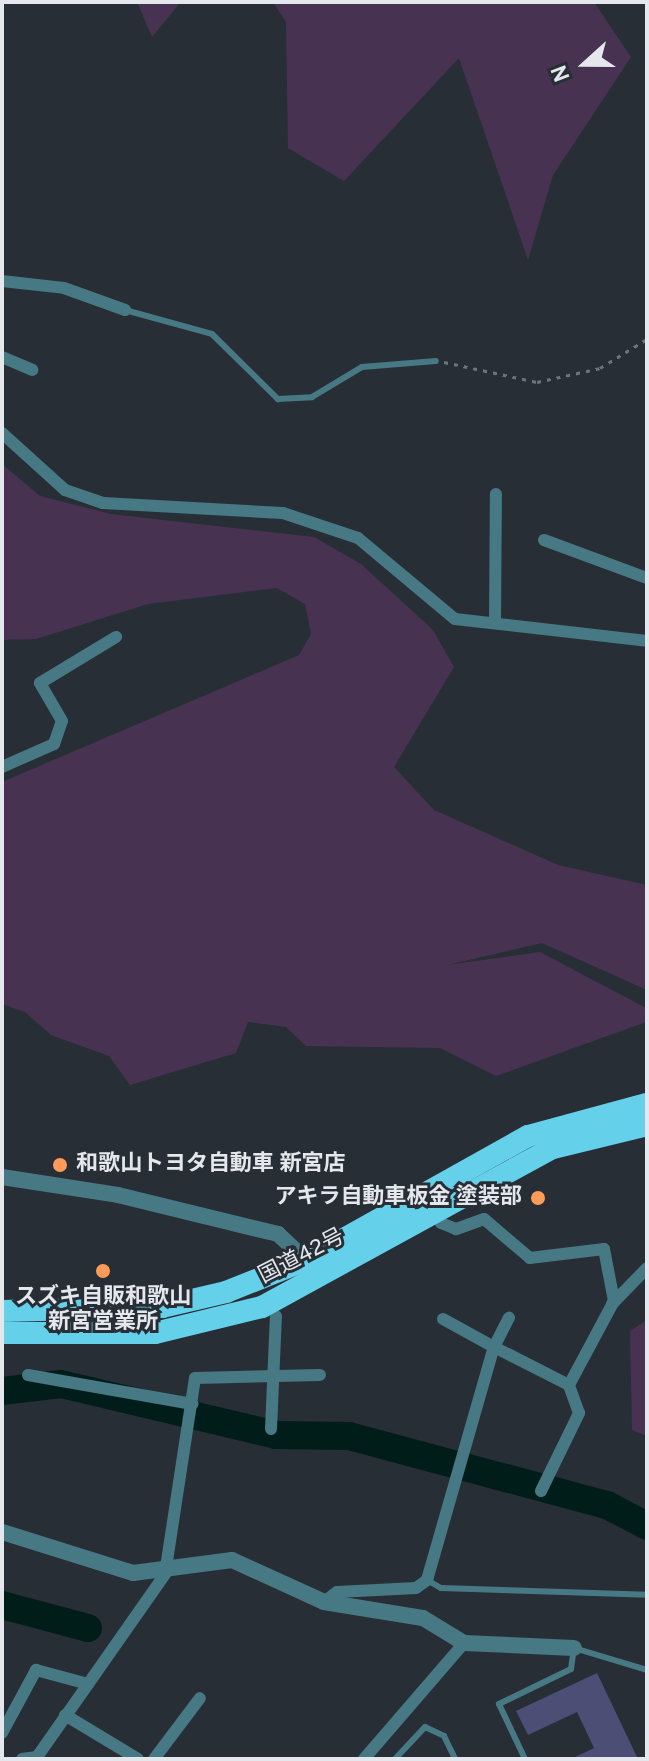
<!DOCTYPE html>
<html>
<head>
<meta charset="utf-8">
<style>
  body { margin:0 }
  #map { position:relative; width:649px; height:1761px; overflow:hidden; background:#282e35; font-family:Overpass,"Noto Sans JP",sans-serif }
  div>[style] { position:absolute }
  .green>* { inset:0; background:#473351 }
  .river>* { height:28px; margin:-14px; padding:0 14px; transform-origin:14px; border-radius:14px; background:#001d19 }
  .building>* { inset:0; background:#4c4e76 }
  .path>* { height:3px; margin-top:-1.5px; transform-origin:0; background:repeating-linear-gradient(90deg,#6e7379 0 4px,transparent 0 10px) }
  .service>* { height:6px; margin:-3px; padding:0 3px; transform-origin:3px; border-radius:3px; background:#477985 }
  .minor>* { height:12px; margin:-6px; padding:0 6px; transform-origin:6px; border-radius:6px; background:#477985 }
  .tertiary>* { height:16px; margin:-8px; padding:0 8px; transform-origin:8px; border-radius:8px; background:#477985 }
  .trunk>* { height:22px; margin:-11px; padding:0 11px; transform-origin:11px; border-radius:11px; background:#64d0ea }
  .dots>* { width:22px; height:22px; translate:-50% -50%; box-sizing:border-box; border:4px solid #282e35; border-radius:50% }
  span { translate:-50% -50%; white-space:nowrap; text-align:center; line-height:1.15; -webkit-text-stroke:6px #282e35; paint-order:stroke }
  .poi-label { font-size:22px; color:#e4e8ec; font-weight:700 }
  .left { translate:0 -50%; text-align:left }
  .right { translate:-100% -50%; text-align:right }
  .street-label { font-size:22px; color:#e4e8ec }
  .frame { position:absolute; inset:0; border:4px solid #e4e8ec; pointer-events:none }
  .north { position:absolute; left:545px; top:24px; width:80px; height:80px; -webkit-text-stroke:6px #282e35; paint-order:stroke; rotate:249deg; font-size:22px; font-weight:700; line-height:32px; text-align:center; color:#e4e8ec }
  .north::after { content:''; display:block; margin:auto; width:28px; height:36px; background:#e4e8ec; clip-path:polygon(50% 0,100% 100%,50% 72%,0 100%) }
</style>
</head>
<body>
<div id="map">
  <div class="green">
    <div style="clip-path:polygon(137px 2px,181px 2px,152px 37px)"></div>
    <div style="clip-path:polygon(273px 2px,594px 2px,631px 57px,553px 175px,528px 260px,459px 58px,344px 181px,288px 148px,286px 22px)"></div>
    <div style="clip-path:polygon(2px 464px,40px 496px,111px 514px,314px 537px,361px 564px,433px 630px,454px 667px,394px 767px,434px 810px,558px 865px,647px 885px,647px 990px,542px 943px,447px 965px,540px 952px,646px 1008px,646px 1022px,496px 1076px,440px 1048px,306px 1046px,286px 1027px,248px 1022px,236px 1053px,130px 1085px,109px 1056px,51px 1035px,25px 1012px,2px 1004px,2px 782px,299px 655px,311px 634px,305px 604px,277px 588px,148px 604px,36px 639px,2px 640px)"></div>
    <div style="clip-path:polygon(647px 1320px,647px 1436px,632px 1430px,630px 1331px)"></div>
  </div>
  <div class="river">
    <div style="left:2px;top:1391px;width:59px;rotate:-6.8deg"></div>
    <div style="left:61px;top:1384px;width:221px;rotate:13.3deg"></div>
    <div style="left:276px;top:1435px;width:73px;rotate:0.8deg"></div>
    <div style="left:349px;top:1436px;width:267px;rotate:15deg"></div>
    <div style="left:607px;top:1505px;width:45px;rotate:27.7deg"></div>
    <div style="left:2px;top:1605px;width:89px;rotate:15deg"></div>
  </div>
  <div class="building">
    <div style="clip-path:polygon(597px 1673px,638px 1759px,571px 1759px,594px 1748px,577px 1712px,528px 1735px,516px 1711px)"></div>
  </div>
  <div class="path">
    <div style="left:444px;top:362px;width:95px;rotate:12.1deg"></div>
    <div style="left:537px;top:382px;width:65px;rotate:-12.5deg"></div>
    <div style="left:600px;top:368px;width:55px;rotate:-31.7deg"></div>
  </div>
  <div class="service">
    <div style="left:125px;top:310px;width:90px;rotate:15.4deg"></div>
    <div style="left:212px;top:334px;width:93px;rotate:44.6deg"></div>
    <div style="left:278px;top:399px;width:34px;rotate:-3deg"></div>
    <div style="left:312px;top:397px;width:58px;rotate:-31deg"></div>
    <div style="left:362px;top:367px;width:74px;rotate:-4.6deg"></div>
    <div style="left:427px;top:1580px;width:16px;rotate:30deg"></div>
    <div style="left:441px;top:1588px;width:206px;rotate:1.9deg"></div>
    <div style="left:395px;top:1759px;width:44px;rotate:-46.8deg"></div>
    <div style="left:425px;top:1727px;width:21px;rotate:25deg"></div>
    <div style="left:444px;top:1736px;width:25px;rotate:64deg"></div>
    <div style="left:525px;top:1759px;width:61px;rotate:-115.3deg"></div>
    <div style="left:499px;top:1704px;width:80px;rotate:-25.9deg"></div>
    <div style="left:571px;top:1669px;width:21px;rotate:-82deg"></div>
    <div style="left:574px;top:1648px;width:76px;rotate:16.8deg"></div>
  </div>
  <div class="minor">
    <div style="left:2px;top:281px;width:62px;rotate:6.4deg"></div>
    <div style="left:64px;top:288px;width:65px;rotate:19.8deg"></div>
    <div style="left:2px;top:357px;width:33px;rotate:23deg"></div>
    <div style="left:2px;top:433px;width:85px;rotate:42.1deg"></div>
    <div style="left:65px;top:490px;width:40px;rotate:18.9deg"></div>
    <div style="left:103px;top:503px;width:180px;rotate:3.2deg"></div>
    <div style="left:283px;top:513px;width:79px;rotate:18.4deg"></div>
    <div style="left:358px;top:538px;width:126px;rotate:39.9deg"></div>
    <div style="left:455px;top:619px;width:193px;rotate:6.5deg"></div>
    <div style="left:544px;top:540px;width:110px;rotate:20.3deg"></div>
    <div style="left:495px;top:622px;width:128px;rotate:-89.6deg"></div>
    <div style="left:2px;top:767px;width:57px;rotate:-23.9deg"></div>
    <div style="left:54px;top:744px;width:24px;rotate:-71deg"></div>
    <div style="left:62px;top:721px;width:44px;rotate:-120.1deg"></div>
    <div style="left:40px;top:683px;width:89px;rotate:-31.2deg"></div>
    <div style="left:612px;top:1304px;width:50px;rotate:-45.8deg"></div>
    <div style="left:443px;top:1319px;width:58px;rotate:28.8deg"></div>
    <div style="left:494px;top:1347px;width:33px;rotate:-63deg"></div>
    <div style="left:28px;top:1375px;width:167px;rotate:10deg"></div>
    <div style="left:271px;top:1429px;width:113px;rotate:-87.5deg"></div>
    <div style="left:541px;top:1491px;width:87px;rotate:-64deg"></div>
    <div style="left:579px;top:1413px;width:30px;rotate:-110deg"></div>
    <div style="left:324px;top:1602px;width:16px;rotate:-38deg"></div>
    <div style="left:337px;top:1592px;width:79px;rotate:-2.9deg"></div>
    <div style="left:416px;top:1588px;width:14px;rotate:-36deg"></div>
    <div style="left:427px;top:1580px;width:242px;rotate:-74deg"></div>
    <div style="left:494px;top:1347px;width:84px;rotate:26.9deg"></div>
    <div style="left:569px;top:1385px;width:95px;rotate:-61.8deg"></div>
    <div style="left:614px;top:1301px;width:53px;rotate:-100.9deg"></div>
    <div style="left:604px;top:1249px;width:75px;rotate:173.1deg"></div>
    <div style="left:530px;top:1258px;width:60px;rotate:-139.7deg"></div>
    <div style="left:484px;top:1219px;width:30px;rotate:160deg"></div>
    <div style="left:456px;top:1229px;width:16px;rotate:-158deg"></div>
    <div style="left:441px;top:1223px;width:16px;rotate:-120deg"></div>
    <div style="left:65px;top:1715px;width:85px;rotate:31.1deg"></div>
    <div style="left:2px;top:1733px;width:72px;rotate:-61.6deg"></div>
    <div style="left:36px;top:1670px;width:54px;rotate:15.1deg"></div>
    <div style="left:22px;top:1759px;width:15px;rotate:-8deg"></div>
    <div style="left:37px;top:1757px;width:223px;rotate:-55deg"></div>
    <div style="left:165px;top:1574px;width:198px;rotate:-81.3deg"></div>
    <div style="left:195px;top:1378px;width:125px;rotate:-1.4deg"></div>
    <div style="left:154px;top:1759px;width:76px;rotate:-53deg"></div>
    <div style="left:364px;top:1759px;width:153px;rotate:-49.2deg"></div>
  </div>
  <div class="tertiary">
    <div style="left:2px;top:1177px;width:117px;rotate:8.8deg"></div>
    <div style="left:118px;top:1195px;width:165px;rotate:13.7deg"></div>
    <div style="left:278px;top:1234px;width:47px;rotate:43.3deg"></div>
    <div style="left:2px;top:1532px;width:137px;rotate:17.4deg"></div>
    <div style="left:133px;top:1573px;width:100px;rotate:-7.5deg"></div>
    <div style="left:232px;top:1560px;width:101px;rotate:24.5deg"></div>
    <div style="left:324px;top:1602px;width:100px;rotate:9.2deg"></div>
    <div style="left:423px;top:1618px;width:48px;rotate:31.4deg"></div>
    <div style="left:464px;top:1643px;width:110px;rotate:2.6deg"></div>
  </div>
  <div class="trunk">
    <div style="left:2px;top:1311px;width:160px;rotate:-1.4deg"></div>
    <div style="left:162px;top:1307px;width:66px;rotate:-13.2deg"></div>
    <div style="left:226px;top:1292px;width:86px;rotate:-21.8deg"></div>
    <div style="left:306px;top:1260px;width:254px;rotate:-29.2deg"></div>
    <div style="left:528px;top:1136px;width:123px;rotate:-15.1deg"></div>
    <div style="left:2px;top:1333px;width:153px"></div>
    <div style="left:155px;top:1333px;width:110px;rotate:-13.7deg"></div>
    <div style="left:262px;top:1307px;width:332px;rotate:-28.7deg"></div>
    <div style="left:553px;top:1148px;width:97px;rotate:-13.7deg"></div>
  </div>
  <div class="dots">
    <div style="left:60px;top:1165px;background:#fe9b59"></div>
    <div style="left:538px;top:1198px;background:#fe9b59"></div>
    <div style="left:103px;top:1271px;background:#fe9b59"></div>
  </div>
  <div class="poi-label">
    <span class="left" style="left:76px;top:1165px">和歌山トヨタ自動車 新宮店</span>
    <span class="right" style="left:522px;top:1198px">アキラ自動車板金 塗装部</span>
    <span style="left:103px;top:1310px">スズキ自販和歌山<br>新宮営業所</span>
  </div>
  <div class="street-label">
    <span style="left:302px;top:1257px;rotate:-27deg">国道42号</span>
  </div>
  <div class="frame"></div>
  <div class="north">N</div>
</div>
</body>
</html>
